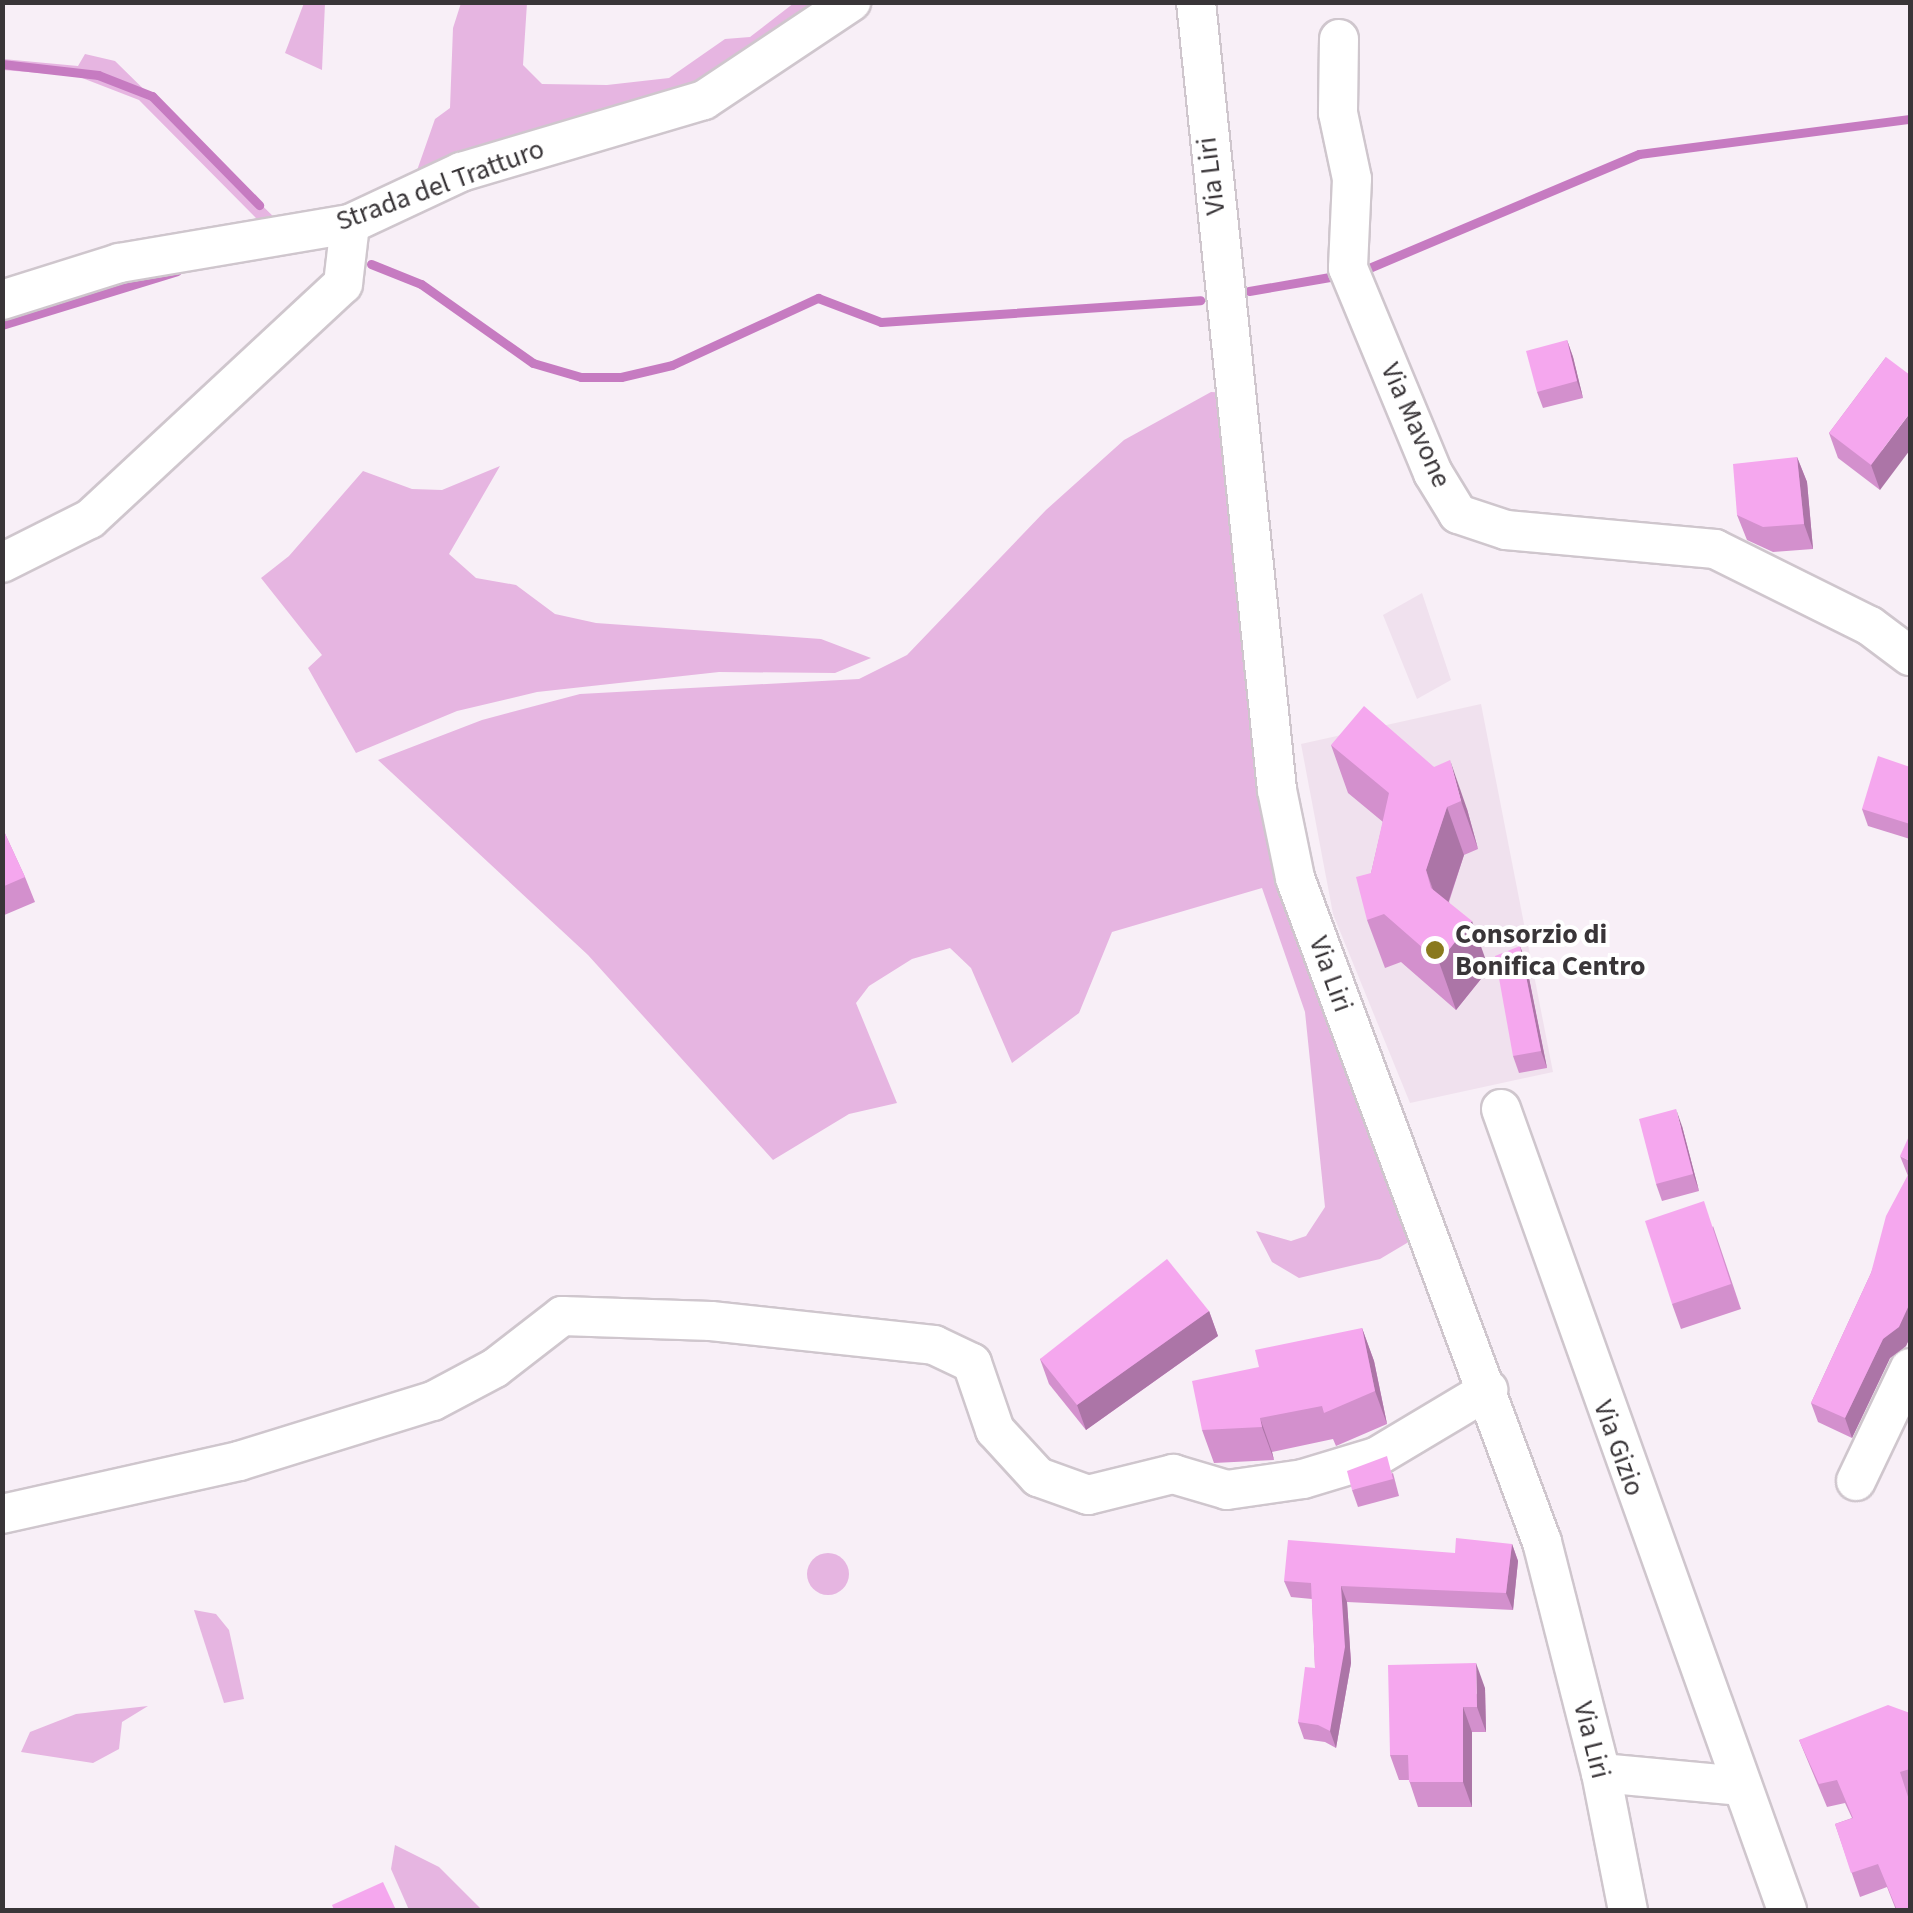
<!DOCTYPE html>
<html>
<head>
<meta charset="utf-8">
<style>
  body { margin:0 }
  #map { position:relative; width:1913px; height:1913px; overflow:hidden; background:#f8eff7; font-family:"Source Sans 3",sans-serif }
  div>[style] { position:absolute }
  .built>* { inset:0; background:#f0e1ee }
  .green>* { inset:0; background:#e6b5e1 }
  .round { border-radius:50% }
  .stream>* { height:9px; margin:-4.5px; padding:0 4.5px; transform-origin:4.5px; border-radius:4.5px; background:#c67bc1 }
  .roads { filter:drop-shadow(2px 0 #cfc6cd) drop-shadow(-2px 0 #cfc6cd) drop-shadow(0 2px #cfc6cd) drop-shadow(0 -2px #cfc6cd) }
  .minor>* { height:38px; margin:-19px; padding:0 19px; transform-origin:19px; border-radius:19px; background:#fff }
  .wall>* { inset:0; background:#d390cd }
  .shaded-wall>* { inset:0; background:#ac75a7 }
  .building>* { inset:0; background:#f5a7ee }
  .dots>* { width:28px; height:28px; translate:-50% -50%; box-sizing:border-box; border:5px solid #fff; border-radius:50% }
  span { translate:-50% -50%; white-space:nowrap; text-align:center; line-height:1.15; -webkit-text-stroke:8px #fff; paint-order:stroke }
  .street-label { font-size:28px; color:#393538 }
  .poi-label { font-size:28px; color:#393538; font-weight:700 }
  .left { translate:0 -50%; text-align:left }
  .frame { position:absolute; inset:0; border:5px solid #393538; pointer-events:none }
</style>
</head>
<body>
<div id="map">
  <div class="built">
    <div style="clip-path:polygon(1422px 593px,1451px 680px,1417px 699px,1383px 615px)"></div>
    <div style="clip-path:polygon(1481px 704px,1553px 1072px,1410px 1103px,1333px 914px,1301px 744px)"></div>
  </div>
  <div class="green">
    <div style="clip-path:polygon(304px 3px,325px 3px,322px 70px,285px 53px)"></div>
    <div style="clip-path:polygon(461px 3px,527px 3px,523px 65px,542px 84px,607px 85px,669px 78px,725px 39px,750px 37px,794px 3px,841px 3px,749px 67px,414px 179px,435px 119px,450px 108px,453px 28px)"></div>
    <div style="clip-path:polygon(85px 54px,115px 61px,283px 226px,263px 225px,139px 100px,77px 76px,3px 70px,3px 59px,78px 66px)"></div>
    <div style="clip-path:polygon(1211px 392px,1230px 393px,1282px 873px,1412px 1240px,1380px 1259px,1299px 1278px,1272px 1262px,1256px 1231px,1291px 1241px,1306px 1236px,1325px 1207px,1305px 1012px,1262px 888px,1112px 932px,1079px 1013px,1012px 1063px,971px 968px,950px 948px,912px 959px,869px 986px,856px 1003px,897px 1103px,849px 1114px,773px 1160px,588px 955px,378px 760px,482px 720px,580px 694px,859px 679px,907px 655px,1046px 510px,1124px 440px)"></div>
    <div style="clip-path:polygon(500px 466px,449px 554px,476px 578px,516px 585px,555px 614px,596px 623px,821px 639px,871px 658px,835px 673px,719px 672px,537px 692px,457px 711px,356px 753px,308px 668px,322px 655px,261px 578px,289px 556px,363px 471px,412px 489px,442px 490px)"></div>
    <div class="round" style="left:807px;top:1553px;width:42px;height:42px"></div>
    <div style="clip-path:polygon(194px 1610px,216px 1614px,229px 1630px,244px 1699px,224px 1703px)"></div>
    <div style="clip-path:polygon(148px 1706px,122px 1722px,119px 1749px,93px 1763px,21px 1752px,30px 1732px,76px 1714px)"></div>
    <div style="clip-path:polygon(395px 1845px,439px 1867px,482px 1910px,409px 1910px,391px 1869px)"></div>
  </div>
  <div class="stream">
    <div style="left:2px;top:64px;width:97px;rotate:6.5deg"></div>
    <div style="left:98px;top:75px;width:58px;rotate:21.3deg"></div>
    <div style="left:152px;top:96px;width:153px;rotate:45.5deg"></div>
    <div style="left:371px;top:264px;width:54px;rotate:21.8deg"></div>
    <div style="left:421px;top:284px;width:137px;rotate:35.2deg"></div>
    <div style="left:533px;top:363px;width:50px;rotate:16.3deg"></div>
    <div style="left:581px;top:377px;width:40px"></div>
    <div style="left:621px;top:377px;width:52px;rotate:-13.2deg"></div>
    <div style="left:672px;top:365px;width:161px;rotate:-24.7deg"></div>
    <div style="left:818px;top:298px;width:67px;rotate:20.9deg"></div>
    <div style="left:881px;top:322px;width:320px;rotate:-3.9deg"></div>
    <div style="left:1369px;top:268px;width:293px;rotate:-22.9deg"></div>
    <div style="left:1639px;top:154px;width:273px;rotate:-7.4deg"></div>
    <div style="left:1249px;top:291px;width:82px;rotate:-9.8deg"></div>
    <div style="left:2px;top:325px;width:183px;rotate:-17.1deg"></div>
    <div style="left:249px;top:349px;width:79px;rotate:-44deg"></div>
  </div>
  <div class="roads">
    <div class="minor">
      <div style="left:1196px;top:2px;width:792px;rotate:84.13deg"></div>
      <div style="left:1277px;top:790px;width:90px;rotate:78.4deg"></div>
      <div style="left:1295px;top:878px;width:708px;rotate:69.6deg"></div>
      <div style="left:1542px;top:1542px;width:238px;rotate:75.7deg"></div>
      <div style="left:1601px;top:1773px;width:140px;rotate:78.9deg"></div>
      <div style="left:1339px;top:39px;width:74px;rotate:90.8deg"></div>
      <div style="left:1338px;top:113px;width:67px;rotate:78deg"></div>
      <div style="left:1352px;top:179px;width:89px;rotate:92.6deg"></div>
      <div style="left:1348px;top:268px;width:222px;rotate:67.5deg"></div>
      <div style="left:1433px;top:473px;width:48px;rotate:58.6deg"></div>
      <div style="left:1458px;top:514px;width:51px;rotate:18.4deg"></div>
      <div style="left:1506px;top:530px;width:210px;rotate:5.2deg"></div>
      <div style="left:1715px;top:549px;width:173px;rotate:26.4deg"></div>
      <div style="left:1870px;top:626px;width:50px;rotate:36.9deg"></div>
      <div style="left:2px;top:300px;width:123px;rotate:-17.5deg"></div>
      <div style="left:119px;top:263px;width:234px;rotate:-9.6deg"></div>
      <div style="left:350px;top:224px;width:123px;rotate:-25.1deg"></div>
      <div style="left:461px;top:172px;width:253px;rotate:-16.5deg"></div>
      <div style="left:704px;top:100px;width:177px;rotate:-33.7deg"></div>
      <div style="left:2px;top:563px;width:98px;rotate:-26.6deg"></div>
      <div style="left:90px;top:519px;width:345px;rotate:-42.9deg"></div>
      <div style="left:343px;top:284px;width:60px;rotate:-83.3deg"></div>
      <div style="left:1501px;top:1109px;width:851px;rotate:70.35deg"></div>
      <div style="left:1856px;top:1481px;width:125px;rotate:-64.5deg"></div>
      <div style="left:2px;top:1514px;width:243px;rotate:-12.6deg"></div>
      <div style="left:239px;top:1461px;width:203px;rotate:-17.2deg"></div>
      <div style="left:433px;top:1401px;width:70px;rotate:-28deg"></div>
      <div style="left:495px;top:1368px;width:85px;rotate:-37.8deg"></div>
      <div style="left:562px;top:1316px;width:149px;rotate:1.9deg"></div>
      <div style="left:711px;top:1321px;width:224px;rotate:6.1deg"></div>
      <div style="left:934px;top:1345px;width:42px;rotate:25.3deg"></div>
      <div style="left:972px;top:1363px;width:71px;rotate:71.1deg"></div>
      <div style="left:995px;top:1430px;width:64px;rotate:47.5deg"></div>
      <div style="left:1038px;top:1477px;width:53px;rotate:19.8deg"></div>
      <div style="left:1088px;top:1495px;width:88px;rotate:-13.9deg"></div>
      <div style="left:1173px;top:1474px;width:56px;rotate:16.5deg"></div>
      <div style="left:1227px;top:1490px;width:77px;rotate:-8.2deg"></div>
      <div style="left:1303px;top:1479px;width:76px;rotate:-16.8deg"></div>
      <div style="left:1376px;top:1457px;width:131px;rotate:-30.9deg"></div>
      <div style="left:1601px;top:1773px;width:142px;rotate:5.3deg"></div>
    </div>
  </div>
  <div class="wall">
    <div style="clip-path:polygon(1567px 340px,1573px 357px,1583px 398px,1543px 408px,1537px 392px)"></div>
    <div style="clip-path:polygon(1886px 357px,1880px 490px,1838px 458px,1829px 433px)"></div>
    <div style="clip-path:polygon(1797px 457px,1807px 482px,1813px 549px,1773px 552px,1747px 540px,1737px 515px)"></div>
    <div style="clip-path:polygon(1331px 745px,1434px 767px,1467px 809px,1478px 849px,1464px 855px,1449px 902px,1489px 969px,1456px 1010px,1401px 962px,1385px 968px,1367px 920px,1371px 873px,1383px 822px,1348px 793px)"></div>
    <div style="clip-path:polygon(1910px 767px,1910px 839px,1868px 826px,1862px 809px)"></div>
    <div style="clip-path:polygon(2px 827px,25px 877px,35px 902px,2px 916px)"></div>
    <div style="clip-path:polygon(1520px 946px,1526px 963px,1547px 1068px,1519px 1073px,1513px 1056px)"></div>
    <div style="clip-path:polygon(1682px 1126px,1699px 1191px,1662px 1201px,1656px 1184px)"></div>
    <div style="clip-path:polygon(1900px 1156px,1910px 1161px,1910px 1337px,1906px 1346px,1890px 1358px,1852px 1438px,1818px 1422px,1811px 1403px,1871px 1273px,1908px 1176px)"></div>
    <div style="clip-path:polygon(1713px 1226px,1741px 1309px,1681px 1329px,1672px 1304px)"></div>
    <div style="clip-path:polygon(1209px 1311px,1218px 1336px,1086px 1430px,1049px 1384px,1040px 1359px)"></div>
    <div style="clip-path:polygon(1362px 1328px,1374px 1361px,1387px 1424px,1336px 1446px,1333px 1439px,1272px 1452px,1274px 1460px,1214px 1463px,1202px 1430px)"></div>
    <div style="clip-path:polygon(1393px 1473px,1399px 1496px,1358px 1507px,1352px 1490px)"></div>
    <div style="clip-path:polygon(1512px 1544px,1518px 1561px,1513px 1610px,1347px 1602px,1351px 1663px,1336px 1748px,1325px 1742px,1304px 1739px,1298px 1722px,1315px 1668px,1312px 1599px,1291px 1597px,1284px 1581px)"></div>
    <div style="clip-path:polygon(1485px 1688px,1486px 1732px,1472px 1732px,1472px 1807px,1418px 1807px,1409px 1780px,1399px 1780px,1390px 1755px)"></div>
    <div style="clip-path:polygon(1910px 1713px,1910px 1795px,1909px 1796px,1910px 1801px,1910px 1910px,1896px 1910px,1887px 1887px,1860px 1897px,1835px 1824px,1852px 1818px,1845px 1803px,1827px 1807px,1799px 1740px)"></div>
  </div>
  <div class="shaded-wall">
    <div style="clip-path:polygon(1567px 340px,1573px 357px,1583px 398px,1577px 381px)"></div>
    <div style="clip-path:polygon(1910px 413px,1910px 450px,1880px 490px,1871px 465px)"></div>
    <div style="clip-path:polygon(1797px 457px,1807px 482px,1813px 549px,1804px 524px)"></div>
    <div style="clip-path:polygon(1450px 760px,1467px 809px,1478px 849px,1461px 801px)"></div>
    <div style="clip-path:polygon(1447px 807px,1464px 855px,1443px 918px,1426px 870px)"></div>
    <div style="clip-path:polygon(1472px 921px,1489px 969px,1456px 1010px,1439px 962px)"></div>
    <div style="clip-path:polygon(1520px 946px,1526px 963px,1547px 1068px,1541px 1051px)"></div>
    <div style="clip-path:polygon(1676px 1109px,1682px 1126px,1699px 1191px,1693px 1174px)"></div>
    <div style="clip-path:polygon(1910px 1303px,1910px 1337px,1906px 1346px,1890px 1358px,1852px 1438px,1845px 1418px,1883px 1339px)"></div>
    <div style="clip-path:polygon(1209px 1311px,1218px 1336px,1086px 1430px,1077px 1405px)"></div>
    <div style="clip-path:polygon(1362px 1328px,1374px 1361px,1387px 1424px,1375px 1391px)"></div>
    <div style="clip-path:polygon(1260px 1418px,1272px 1452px,1274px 1460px,1262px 1427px)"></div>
    <div style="clip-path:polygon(1512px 1544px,1518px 1561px,1513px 1610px,1506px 1593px)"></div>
    <div style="clip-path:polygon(1341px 1586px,1347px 1602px,1351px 1663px,1336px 1748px,1330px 1731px)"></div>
    <div style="clip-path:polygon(1476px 1663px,1485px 1688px,1486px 1732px,1477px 1707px)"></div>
    <div style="clip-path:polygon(1463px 1707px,1472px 1732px,1472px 1807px,1463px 1782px)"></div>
  </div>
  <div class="building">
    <div style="clip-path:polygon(1567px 340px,1577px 381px,1537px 392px,1526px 351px)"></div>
    <div style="clip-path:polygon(1886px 357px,1910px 375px,1910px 413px,1871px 465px,1829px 433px)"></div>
    <div style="clip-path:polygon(1797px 457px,1804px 524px,1763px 527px,1737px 515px,1733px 464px)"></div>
    <div style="clip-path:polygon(1364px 706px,1434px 767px,1450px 760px,1461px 801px,1447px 807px,1426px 870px,1431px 888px,1472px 921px,1439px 962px,1384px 914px,1367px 920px,1356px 877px,1371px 873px,1389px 793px,1331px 745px)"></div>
    <div style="clip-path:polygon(1878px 756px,1910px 767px,1910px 824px,1862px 809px)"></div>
    <div style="clip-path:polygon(2px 827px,25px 877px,2px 887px)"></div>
    <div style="clip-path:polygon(1520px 946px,1541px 1051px,1513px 1056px,1495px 956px)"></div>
    <div style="clip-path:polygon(1676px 1109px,1693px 1174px,1656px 1184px,1639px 1119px)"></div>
    <div style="clip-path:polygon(1910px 1134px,1910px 1161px,1900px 1156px)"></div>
    <div style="clip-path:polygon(1910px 1171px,1910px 1303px,1899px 1327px,1883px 1339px,1845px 1418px,1811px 1403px,1871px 1273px,1886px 1216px)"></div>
    <div style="clip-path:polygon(1704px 1201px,1731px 1284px,1672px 1304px,1645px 1221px)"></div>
    <div style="clip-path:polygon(1167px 1259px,1209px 1311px,1077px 1405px,1040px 1359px)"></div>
    <div style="clip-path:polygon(1362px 1328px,1375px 1391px,1324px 1413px,1322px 1406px,1260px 1418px,1262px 1427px,1202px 1430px,1192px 1381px,1259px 1367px,1255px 1350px)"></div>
    <div style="clip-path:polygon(1387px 1456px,1393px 1479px,1352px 1490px,1347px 1471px)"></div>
    <div style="clip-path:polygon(1456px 1538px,1512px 1544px,1506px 1593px,1341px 1586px,1345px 1647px,1330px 1731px,1318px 1725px,1298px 1722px,1305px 1667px,1315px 1668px,1311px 1583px,1284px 1581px,1288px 1540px,1455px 1553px)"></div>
    <div style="clip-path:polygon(1476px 1663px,1477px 1707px,1463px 1707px,1463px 1782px,1409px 1782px,1408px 1755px,1390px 1755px,1388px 1665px)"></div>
    <div style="clip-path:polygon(1888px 1705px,1910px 1713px,1910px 1769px,1900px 1772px,1910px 1803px,1910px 1909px,1907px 1910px,1897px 1910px,1878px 1864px,1851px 1873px,1835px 1824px,1853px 1818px,1837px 1780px,1819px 1784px,1799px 1740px)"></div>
    <div style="clip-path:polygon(383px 1882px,396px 1910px,334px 1910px,332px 1905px)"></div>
  </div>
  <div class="dots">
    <div style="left:1435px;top:950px;background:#8a791e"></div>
  </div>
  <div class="street-label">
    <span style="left:1211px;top:176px;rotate:-97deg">Via Liri</span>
    <span style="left:440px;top:185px;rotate:-20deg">Strada del Tratturo</span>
    <span style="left:1416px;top:425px;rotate:66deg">Via Mavone</span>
    <span style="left:1331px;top:974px;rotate:70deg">Via Liri</span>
    <span style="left:1619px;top:1448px;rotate:70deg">Via Gizio</span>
    <span style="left:1592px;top:1740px;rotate:76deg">Via Liri</span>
  </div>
  <div class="poi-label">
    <span class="left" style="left:1455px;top:950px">Consorzio di<br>Bonifica Centro</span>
  </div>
  <div class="frame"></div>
</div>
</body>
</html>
